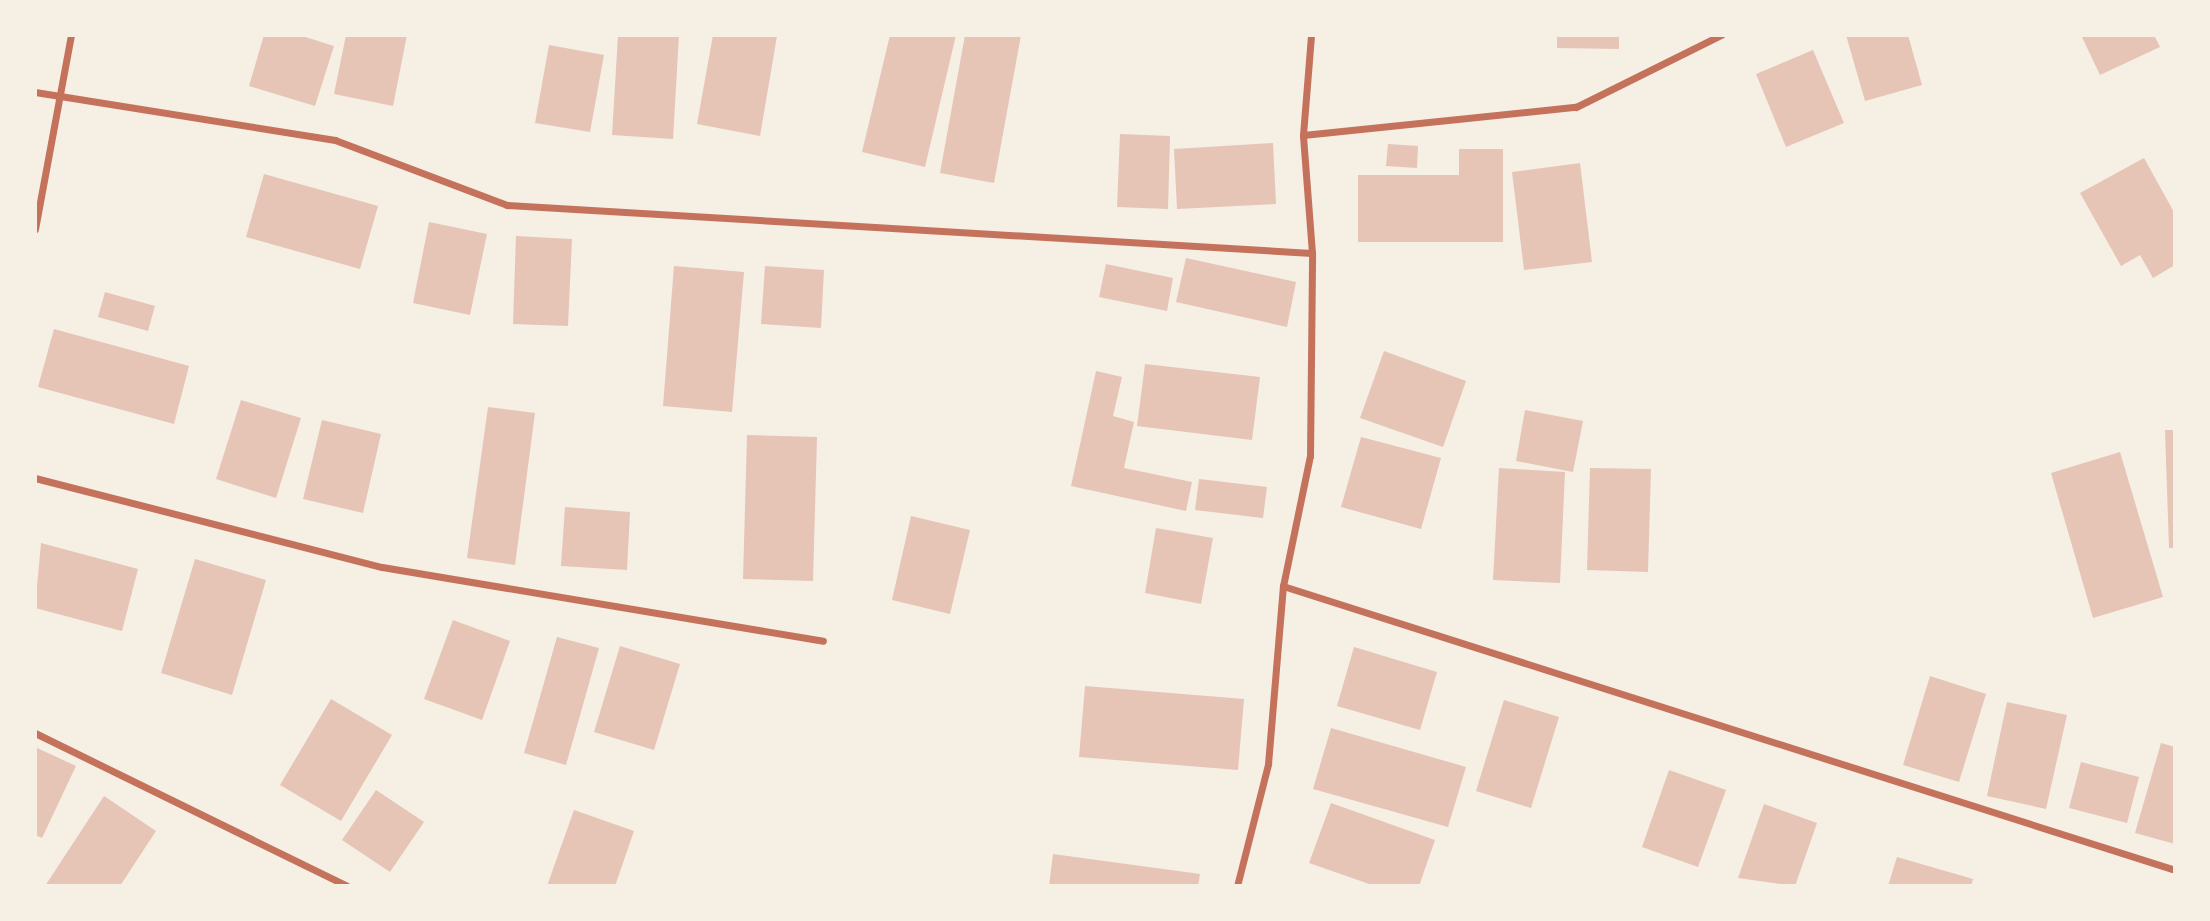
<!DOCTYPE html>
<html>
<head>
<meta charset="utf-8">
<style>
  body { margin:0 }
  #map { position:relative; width:2210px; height:921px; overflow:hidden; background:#f6efe4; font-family:Merriweather,serif }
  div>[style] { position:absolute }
  .building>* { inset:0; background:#e6c5b7 }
  .minor>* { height:7px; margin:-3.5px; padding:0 3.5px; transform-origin:3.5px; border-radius:3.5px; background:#c5725c }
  span { translate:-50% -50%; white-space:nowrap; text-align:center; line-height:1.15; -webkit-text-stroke:7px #f6efe4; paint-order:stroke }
  .frame { position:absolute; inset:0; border:37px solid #f6efe4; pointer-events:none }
</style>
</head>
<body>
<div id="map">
  <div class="building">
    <div style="clip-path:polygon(264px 35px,299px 35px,334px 46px,315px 106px,249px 86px)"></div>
    <div style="clip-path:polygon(346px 35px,407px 35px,393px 106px,334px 94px)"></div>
    <div style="clip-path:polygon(618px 35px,679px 35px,673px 139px,612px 135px)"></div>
    <div style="clip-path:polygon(713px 35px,777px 36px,760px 136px,697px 124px)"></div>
    <div style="clip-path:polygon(890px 35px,956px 35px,925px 167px,862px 152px)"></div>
    <div style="clip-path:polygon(965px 35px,1021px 35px,994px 183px,940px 173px)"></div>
    <div style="clip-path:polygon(1557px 35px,1619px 35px,1619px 49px,1557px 48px)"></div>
    <div style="clip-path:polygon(1846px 35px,1908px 35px,1922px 85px,1865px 101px)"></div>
    <div style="clip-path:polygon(2081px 35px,2154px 35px,2160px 47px,2100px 75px)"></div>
    <div style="clip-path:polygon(549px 45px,604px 55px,590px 132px,535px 123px)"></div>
    <div style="clip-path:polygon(1813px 50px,1844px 123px,1786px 147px,1756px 74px)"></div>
    <div style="clip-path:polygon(1120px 134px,1170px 136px,1168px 209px,1117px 207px)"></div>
    <div style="clip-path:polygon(1273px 143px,1276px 204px,1177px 209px,1174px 149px)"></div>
    <div style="clip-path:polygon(1388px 144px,1418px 146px,1417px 168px,1386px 166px)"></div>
    <div style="clip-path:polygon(1459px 149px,1503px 149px,1503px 242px,1358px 242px,1358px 175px,1459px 175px)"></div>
    <div style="clip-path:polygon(2144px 158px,2175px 214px,2175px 265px,2153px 278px,2140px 255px,2121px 266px,2080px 193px)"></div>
    <div style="clip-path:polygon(1580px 163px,1592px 262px,1524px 270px,1512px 172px)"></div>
    <div style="clip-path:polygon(264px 174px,378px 206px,360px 269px,246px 237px)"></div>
    <div style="clip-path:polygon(429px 222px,487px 234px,470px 315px,413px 303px)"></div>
    <div style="clip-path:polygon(516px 236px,572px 239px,568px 326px,513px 324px)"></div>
    <div style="clip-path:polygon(1186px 258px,1296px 282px,1287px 327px,1176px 302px)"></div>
    <div style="clip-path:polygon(1106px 264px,1173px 278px,1167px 311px,1099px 297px)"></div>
    <div style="clip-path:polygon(674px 266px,744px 272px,732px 412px,663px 406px)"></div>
    <div style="clip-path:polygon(765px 266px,824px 270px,821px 328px,761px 324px)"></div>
    <div style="clip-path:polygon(105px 292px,155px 306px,148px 331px,98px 317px)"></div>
    <div style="clip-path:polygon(54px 329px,189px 366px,174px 424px,38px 387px)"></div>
    <div style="clip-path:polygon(1384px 351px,1466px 381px,1443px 447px,1360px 418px)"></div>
    <div style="clip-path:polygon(1145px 364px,1260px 377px,1252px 440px,1137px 426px)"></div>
    <div style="clip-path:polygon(1096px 371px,1122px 377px,1113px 416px,1134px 422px,1124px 468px,1192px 482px,1186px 511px,1071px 486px)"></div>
    <div style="clip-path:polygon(241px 400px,301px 418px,276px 498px,216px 479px)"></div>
    <div style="clip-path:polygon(488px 407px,535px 413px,515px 565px,467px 558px)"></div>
    <div style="clip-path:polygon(1525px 410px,1583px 421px,1573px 472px,1516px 461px)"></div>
    <div style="clip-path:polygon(322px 420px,381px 434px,363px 513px,303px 499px)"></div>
    <div style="clip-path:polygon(2165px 430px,2175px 430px,2175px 548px,2169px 548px)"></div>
    <div style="clip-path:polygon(747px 435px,817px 437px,813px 581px,743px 579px)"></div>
    <div style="clip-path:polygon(1361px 437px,1441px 458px,1421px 529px,1341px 507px)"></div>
    <div style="clip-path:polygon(2120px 452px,2163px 597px,2093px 618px,2051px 473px)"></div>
    <div style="clip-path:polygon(1499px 468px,1565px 472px,1560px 583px,1493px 580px)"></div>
    <div style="clip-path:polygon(1590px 468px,1651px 469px,1648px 572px,1587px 570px)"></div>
    <div style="clip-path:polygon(1199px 479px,1267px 487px,1263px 518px,1195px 510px)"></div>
    <div style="clip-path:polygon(565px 507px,630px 512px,627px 570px,561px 566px)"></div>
    <div style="clip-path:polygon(911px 516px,970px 530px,950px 614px,892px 600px)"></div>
    <div style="clip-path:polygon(1156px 528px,1213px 538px,1201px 604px,1145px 593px)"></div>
    <div style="clip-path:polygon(41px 543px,138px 569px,122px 631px,35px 608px)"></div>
    <div style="clip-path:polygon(195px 559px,266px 580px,232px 695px,161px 673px)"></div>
    <div style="clip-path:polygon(453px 620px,510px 641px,482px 720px,424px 699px)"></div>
    <div style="clip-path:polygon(557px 637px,599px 648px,566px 765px,524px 753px)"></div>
    <div style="clip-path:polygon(620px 646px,680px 664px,654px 750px,594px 732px)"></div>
    <div style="clip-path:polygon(1354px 647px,1437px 672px,1420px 730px,1337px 706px)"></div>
    <div style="clip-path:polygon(1930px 676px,1986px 694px,1959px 782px,1903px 765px)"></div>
    <div style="clip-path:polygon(1085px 686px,1244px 699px,1238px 770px,1079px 757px)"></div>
    <div style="clip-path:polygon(331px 699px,392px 735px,341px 821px,280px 785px)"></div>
    <div style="clip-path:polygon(1504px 700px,1559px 717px,1531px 808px,1476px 791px)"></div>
    <div style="clip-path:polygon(2007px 702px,2067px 715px,2046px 809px,1987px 796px)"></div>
    <div style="clip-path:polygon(1331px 728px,1466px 767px,1448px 827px,1313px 789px)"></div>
    <div style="clip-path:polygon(2161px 743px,2175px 747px,2175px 844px,2135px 833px)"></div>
    <div style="clip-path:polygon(35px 747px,76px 766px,42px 838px,35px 835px)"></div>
    <div style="clip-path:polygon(2081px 762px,2139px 777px,2127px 823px,2069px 808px)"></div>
    <div style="clip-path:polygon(1669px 770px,1726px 790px,1698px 867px,1642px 847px)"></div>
    <div style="clip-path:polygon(376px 790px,424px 822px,390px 872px,342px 840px)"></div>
    <div style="clip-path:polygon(104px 796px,156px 831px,120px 886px,45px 886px)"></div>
    <div style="clip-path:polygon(1331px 803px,1435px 840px,1419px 886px,1375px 886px,1309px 863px)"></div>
    <div style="clip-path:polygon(1764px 804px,1817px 823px,1795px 886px,1738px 878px)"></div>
    <div style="clip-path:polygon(574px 810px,634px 831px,615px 886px,547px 886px)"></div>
    <div style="clip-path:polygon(1053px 854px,1200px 874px,1198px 886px,1049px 886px)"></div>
    <div style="clip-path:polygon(1897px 857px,1973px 879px,1971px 886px,1888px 886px)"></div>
  </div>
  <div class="minor">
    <div style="left:35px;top:92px;width:304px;rotate:9.1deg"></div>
    <div style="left:335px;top:140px;width:184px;rotate:20.7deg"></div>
    <div style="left:507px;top:205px;width:806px;rotate:3.41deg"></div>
    <div style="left:1303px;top:135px;width:274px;rotate:-5.9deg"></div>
    <div style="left:1576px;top:107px;width:162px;rotate:-26.4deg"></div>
    <div style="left:35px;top:229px;width:197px;rotate:-79.5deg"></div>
    <div style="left:35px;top:478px;width:358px;rotate:14.4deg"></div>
    <div style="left:382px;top:567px;width:447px;rotate:9.5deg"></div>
    <div style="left:1283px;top:586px;width:936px;rotate:17.66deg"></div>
    <div style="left:35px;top:733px;width:347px;rotate:26.1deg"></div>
    <div style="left:1237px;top:886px;width:126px;rotate:-75.7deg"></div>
    <div style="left:1268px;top:764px;width:179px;rotate:-85.2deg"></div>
    <div style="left:1283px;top:586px;width:133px;rotate:-78.3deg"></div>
    <div style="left:1310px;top:456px;width:203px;rotate:-89.4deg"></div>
    <div style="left:1312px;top:253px;width:118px;rotate:-94.4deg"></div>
    <div style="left:1303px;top:135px;width:100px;rotate:-85.4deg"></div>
  </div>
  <div class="frame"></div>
</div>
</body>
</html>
